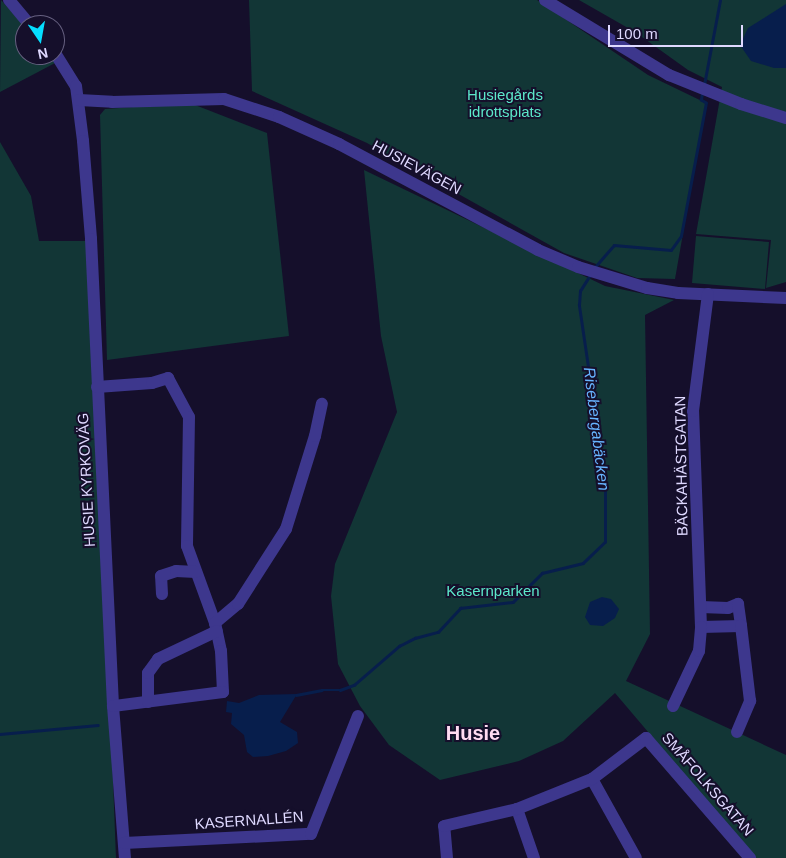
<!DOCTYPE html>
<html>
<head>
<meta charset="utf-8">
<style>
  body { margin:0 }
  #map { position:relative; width:786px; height:858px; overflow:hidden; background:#150f2b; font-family:Helvetica,sans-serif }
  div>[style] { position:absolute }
  .green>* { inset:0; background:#123636 }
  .water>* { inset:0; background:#071e4c }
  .stream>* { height:2.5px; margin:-1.25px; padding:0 1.25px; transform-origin:1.25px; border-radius:1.25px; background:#071e4c }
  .minor>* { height:12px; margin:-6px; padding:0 6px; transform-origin:6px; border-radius:6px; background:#3d378d }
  span { translate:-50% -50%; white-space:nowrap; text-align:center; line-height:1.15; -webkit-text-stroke:4px #150f2b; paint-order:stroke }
  .park-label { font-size:15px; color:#5ce8ca }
  .street-label { font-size:15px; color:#dfd9ff }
  .water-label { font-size:16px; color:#67b4ff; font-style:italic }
  .district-label { font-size:20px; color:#ffdbf1; font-weight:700 }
  .north { position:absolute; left:15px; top:15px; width:50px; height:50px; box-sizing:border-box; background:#150f2b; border:1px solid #666080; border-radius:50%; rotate:168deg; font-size:14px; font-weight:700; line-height:20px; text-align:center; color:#dfd9ff }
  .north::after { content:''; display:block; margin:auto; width:18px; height:22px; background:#05deff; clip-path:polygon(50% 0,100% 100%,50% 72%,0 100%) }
  .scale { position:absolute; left:608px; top:25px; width:135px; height:22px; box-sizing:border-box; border:2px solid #dfd9ff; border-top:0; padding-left:6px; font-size:15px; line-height:18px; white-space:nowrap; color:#dfd9ff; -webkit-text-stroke:4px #150f2b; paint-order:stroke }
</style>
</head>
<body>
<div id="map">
  <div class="green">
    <div style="clip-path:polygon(1px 0,25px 27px,25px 55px,51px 55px,57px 62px,0 92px)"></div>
    <div style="clip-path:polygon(249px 0,537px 0,648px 75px,706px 103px,675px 279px,637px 278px,564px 253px,367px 143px,252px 91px)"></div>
    <div style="clip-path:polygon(579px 0,786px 0,786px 282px,766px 288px,771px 240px,696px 234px,722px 87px,688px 70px,635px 32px)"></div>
    <div style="clip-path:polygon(190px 103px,267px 133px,289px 336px,107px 360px,100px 115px,105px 109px)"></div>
    <div style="clip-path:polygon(0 142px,31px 196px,39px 241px,86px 241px,99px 418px,116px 858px,0 858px)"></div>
    <div style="clip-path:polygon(364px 170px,605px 286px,674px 300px,645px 315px,650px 634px,626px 681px,786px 755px,786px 858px,755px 858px,615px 693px,563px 741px,519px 761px,440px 780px,389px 745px,360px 706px,338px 664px,331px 596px,335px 564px,397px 412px,381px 336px)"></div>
    <div style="clip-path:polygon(696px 236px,769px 242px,765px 289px,692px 283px)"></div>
  </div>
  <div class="water">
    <div style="clip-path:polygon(786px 4px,786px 68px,774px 68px,751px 61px,740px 45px,748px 28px)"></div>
    <div style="clip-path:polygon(602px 597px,611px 599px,619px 609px,615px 618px,603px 626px,590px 625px,585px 617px,590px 602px)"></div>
    <div style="clip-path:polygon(297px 694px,280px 722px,297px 732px,298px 743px,286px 751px,268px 756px,253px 757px,247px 752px,244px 735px,231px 724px,232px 713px,226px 712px,227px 701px,239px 703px,259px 695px)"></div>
  </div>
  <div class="stream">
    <div style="left:704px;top:85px;width:86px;rotate:-79.3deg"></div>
    <div style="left:594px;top:268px;width:30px;rotate:-49deg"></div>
    <div style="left:614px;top:245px;width:57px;rotate:5deg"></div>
    <div style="left:671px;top:250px;width:17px;rotate:-54deg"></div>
    <div style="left:681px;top:236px;width:135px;rotate:-79.4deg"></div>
    <div style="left:706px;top:103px;width:6px;rotate:-149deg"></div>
    <div style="left:701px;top:100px;width:8px;rotate:-83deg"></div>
    <div style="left:296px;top:695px;width:26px;rotate:-11deg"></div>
    <div style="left:322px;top:690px;width:18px"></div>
    <div style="left:340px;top:690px;width:15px;rotate:-20deg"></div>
    <div style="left:354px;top:685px;width:60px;rotate:-40.9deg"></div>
    <div style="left:399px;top:646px;width:18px;rotate:-27deg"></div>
    <div style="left:415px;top:638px;width:24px;rotate:-15deg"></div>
    <div style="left:438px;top:632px;width:33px;rotate:-47deg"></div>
    <div style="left:460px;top:608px;width:53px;rotate:-6.5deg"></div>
    <div style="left:513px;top:602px;width:41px;rotate:-45deg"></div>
    <div style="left:542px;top:573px;width:42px;rotate:-13.7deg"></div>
    <div style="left:583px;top:563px;width:30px;rotate:-44deg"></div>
    <div style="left:605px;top:542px;width:60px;rotate:-90deg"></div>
    <div style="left:605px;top:482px;width:179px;rotate:-98.4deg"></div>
    <div style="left:579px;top:305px;width:14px;rotate:-86deg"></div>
    <div style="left:580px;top:291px;width:19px;rotate:-58deg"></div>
    <div style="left:0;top:734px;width:98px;rotate:-5.2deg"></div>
  </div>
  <div class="minor">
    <div style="left:9px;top:0;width:33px;rotate:50deg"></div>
    <div style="left:545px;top:0;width:145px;rotate:31.2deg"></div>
    <div style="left:669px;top:75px;width:78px;rotate:21.9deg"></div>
    <div style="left:741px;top:104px;width:47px;rotate:17.3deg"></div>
    <div style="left:55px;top:53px;width:39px;rotate:58deg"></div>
    <div style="left:76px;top:86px;width:55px;rotate:82.7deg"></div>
    <div style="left:83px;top:141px;width:98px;rotate:85.3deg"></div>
    <div style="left:91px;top:239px;width:468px;rotate:87.3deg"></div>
    <div style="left:113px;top:706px;width:152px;rotate:85.5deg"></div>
    <div style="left:79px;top:100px;width:33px;rotate:3deg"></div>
    <div style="left:112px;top:102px;width:112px;rotate:-1.5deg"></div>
    <div style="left:224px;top:99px;width:58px;rotate:18.1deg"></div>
    <div style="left:279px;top:117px;width:66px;rotate:24.2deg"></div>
    <div style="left:339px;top:144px;width:225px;rotate:28deg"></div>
    <div style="left:538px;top:250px;width:43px;rotate:23deg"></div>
    <div style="left:578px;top:267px;width:72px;rotate:16.9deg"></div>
    <div style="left:647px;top:288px;width:31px;rotate:9deg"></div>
    <div style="left:678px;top:293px;width:108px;rotate:2.7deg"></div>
    <div style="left:97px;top:387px;width:55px;rotate:-4.2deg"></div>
    <div style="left:152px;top:383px;width:17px;rotate:-17deg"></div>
    <div style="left:168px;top:378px;width:44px;rotate:61.7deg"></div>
    <div style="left:189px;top:417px;width:129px;rotate:90.9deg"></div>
    <div style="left:187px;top:546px;width:82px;rotate:70deg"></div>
    <div style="left:215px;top:623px;width:29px;rotate:78deg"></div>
    <div style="left:221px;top:651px;width:41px;rotate:87.2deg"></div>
    <div style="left:223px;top:692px;width:111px;rotate:172.7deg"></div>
    <div style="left:162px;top:594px;width:18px;rotate:-93deg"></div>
    <div style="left:161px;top:576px;width:16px;rotate:-18deg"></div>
    <div style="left:176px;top:571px;width:20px;rotate:3deg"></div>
    <div style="left:701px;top:607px;width:27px;rotate:2deg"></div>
    <div style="left:728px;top:608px;width:11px;rotate:-22deg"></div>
    <div style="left:738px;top:604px;width:22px;rotate:82deg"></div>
    <div style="left:741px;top:626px;width:40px;rotate:178.6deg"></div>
    <div style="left:701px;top:627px;width:216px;rotate:-92.1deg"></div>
    <div style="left:693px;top:411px;width:118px;rotate:-82.7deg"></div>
    <div style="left:215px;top:623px;width:30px;rotate:-40deg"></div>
    <div style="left:238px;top:604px;width:89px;rotate:-57.4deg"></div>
    <div style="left:286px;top:529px;width:97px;rotate:-72.7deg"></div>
    <div style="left:315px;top:436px;width:33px;rotate:-78deg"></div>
    <div style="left:148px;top:702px;width:29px;rotate:-90deg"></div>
    <div style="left:148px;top:673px;width:17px;rotate:-54deg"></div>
    <div style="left:158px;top:659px;width:65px;rotate:-25.4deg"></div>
    <div style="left:673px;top:706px;width:61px;rotate:-64.7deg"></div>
    <div style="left:699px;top:651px;width:24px;rotate:-85deg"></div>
    <div style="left:737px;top:732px;width:34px;rotate:-67deg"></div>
    <div style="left:750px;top:701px;width:76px;rotate:-96.8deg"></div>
    <div style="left:592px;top:779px;width:90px;rotate:60.9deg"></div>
    <div style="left:517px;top:809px;width:52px;rotate:70.9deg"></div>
    <div style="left:124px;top:843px;width:187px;rotate:-2.8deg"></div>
    <div style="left:311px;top:834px;width:127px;rotate:-68.3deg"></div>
    <div style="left:447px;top:858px;width:32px;rotate:-95deg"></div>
    <div style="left:444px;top:826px;width:75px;rotate:-13.1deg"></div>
    <div style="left:517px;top:809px;width:81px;rotate:-21.8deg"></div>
    <div style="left:592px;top:779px;width:68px;rotate:-37.2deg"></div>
    <div style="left:646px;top:738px;width:159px;rotate:49.1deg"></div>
  </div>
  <div class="park-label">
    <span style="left:505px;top:103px">Husiegårds<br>idrottsplats</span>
    <span style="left:493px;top:591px">Kasernparken</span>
  </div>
  <div class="street-label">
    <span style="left:417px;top:167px;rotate:28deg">HUSIEVÄGEN</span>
    <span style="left:681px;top:466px;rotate:-91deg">BÄCKAHÄSTGATAN</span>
    <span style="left:86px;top:480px;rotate:-93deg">HUSIE KYRKOVÄG</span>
    <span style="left:708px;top:784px;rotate:49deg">SMÅFOLKSGATAN</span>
    <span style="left:249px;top:820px;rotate:-4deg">KASERNALLÉN</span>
  </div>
  <div class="water-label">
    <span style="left:596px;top:429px;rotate:83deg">Risebergabäcken</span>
  </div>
  <div class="district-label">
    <span style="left:473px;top:733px">Husie</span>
  </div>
  <div class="north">N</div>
  <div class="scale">100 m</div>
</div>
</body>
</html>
